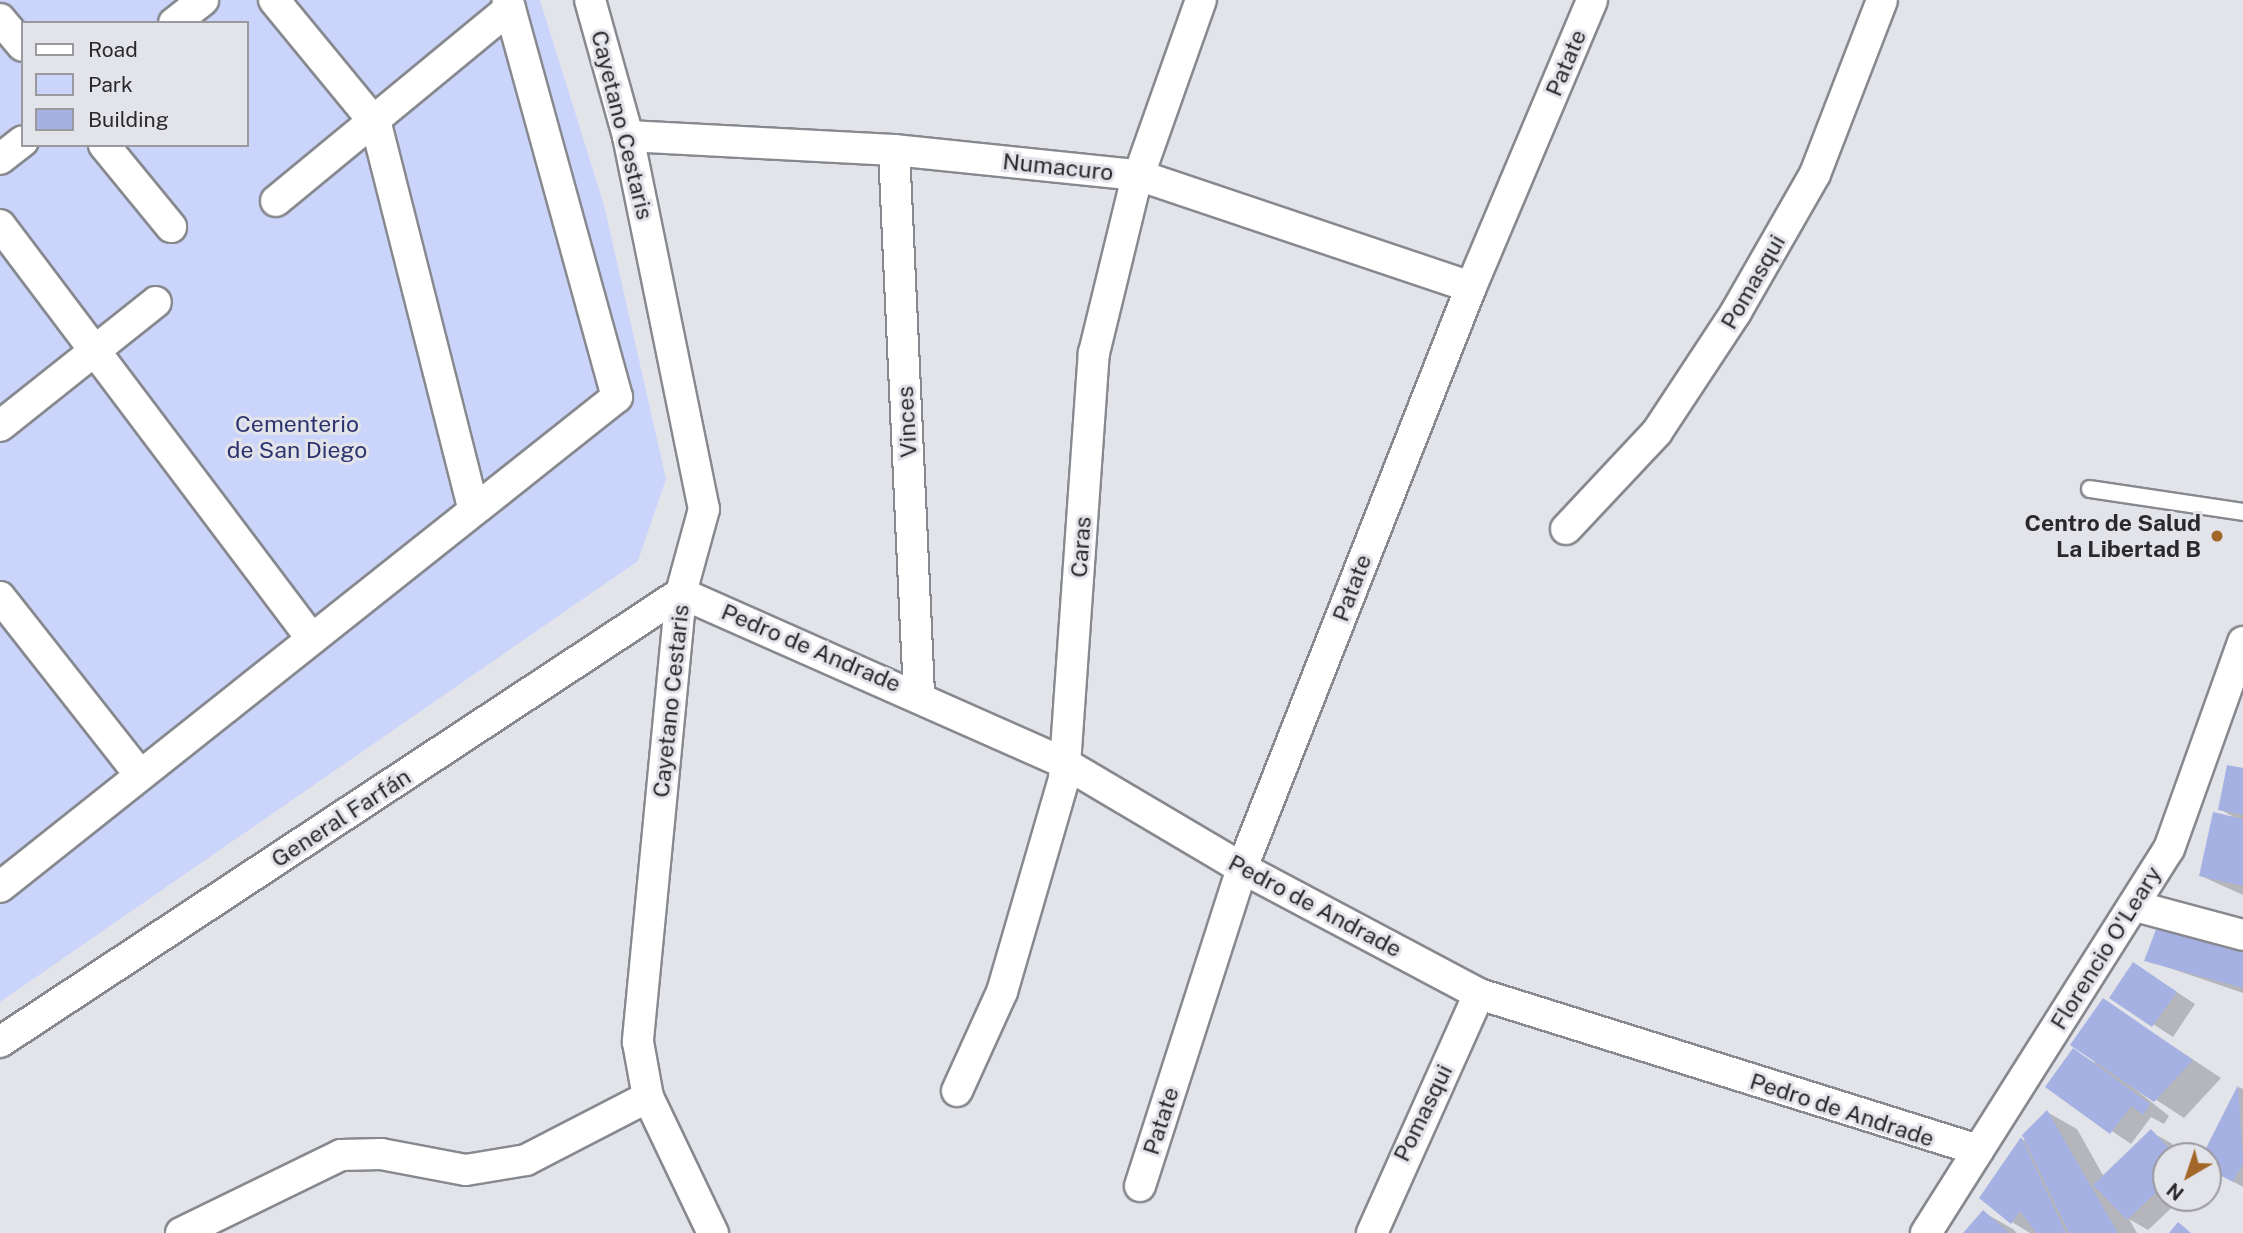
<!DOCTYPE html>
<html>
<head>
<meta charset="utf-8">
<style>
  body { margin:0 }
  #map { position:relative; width:2243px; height:1233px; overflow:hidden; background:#e3e4ea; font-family:"Public Sans",sans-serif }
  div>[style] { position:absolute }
  .green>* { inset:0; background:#cbd5fc }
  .shadow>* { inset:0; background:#0003 }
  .building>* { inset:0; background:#a5b1e2 }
  .roads { filter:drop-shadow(2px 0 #87898e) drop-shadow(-2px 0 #87898e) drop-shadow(0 2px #87898e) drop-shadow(0 -2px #87898e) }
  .lane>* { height:16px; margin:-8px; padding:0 8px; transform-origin:8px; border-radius:8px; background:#fff }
  .street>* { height:30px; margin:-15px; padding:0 15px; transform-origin:15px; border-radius:15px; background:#fff }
  .dots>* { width:19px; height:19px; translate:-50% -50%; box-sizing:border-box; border:4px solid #e3e4ea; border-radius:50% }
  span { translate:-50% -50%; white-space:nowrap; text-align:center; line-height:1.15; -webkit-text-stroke:6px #e3e4ea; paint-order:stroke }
  .street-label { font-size:23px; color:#29292b }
  .park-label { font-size:23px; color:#2c3570 }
  .poi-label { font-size:23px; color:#29292b; font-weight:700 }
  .right { translate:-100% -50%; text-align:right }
  .legend { position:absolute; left:21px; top:21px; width:228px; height:126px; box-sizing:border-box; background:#e3e4ea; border:2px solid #99999e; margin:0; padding:9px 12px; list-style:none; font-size:21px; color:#29292b }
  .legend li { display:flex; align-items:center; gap:14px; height:35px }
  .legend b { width:35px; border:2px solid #99999e }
  .north { position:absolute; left:2152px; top:1142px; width:70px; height:70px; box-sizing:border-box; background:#e3e4ea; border:2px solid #99999e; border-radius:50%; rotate:219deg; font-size:19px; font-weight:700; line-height:28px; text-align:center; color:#29292b }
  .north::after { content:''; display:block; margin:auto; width:24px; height:32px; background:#a26728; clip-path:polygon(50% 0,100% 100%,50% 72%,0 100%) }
</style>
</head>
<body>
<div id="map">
  <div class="green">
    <div style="clip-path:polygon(evenodd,0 0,540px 0,604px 205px,666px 479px,638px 561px,0 1002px,0 0,23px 23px,247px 23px,247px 145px,23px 145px,23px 23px)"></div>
  </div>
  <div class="shadow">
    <div style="clip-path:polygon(2243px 770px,2243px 895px,2201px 876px,2237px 819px,2220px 809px)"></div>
    <div style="clip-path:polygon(2243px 944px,2243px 993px,2146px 960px)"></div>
    <div style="clip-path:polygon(2134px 964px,2195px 1004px,2173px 1037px,2111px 997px)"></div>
    <div style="clip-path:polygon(2103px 1000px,2221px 1078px,2184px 1118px,2115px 1073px,2169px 1116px,2164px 1124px,2151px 1117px,2131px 1144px,2047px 1087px,2073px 1050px,2095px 1063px)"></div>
    <div style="clip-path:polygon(2239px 1087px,2243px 1089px,2243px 1187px,2208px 1168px,2204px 1156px)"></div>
    <div style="clip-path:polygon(2047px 1112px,2077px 1129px,2104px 1177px,2151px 1132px,2171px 1143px,2184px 1156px,2166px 1156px,2166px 1198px,2182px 1198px,2148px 1230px,2129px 1219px,2137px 1233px,2030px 1233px,2012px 1222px,2022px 1139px,2028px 1143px)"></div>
    <div style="clip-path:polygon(1983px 1212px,2013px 1229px,2017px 1233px,1965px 1233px)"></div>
  </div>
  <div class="building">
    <div style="clip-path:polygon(2227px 765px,2243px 768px,2243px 815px,2218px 810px)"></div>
    <div style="clip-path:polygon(2213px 812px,2243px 819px,2243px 886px,2199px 876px)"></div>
    <div style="clip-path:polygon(2158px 924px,2243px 942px,2243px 988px,2144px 961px)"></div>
    <div style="clip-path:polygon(2133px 962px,2177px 992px,2152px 1027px,2109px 998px)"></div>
    <div style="clip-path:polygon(2103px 998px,2193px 1060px,2154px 1102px,2070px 1045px)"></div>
    <div style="clip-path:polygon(2073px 1048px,2150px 1104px,2143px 1115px,2131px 1106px,2110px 1134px,2045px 1087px)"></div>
    <div style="clip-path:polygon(2238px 1085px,2243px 1163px,2233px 1182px,2208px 1169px,2208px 1156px,2202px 1156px)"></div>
    <div style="clip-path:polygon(2047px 1110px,2118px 1233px,2069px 1233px,2022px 1135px)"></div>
    <div style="clip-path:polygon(2151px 1129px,2176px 1156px,2166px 1156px,2166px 1183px,2127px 1220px,2093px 1185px)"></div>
    <div style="clip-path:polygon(2021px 1137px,2066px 1233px,2036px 1233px,2020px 1211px,2011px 1224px,1979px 1198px)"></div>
    <div style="clip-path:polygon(1983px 1210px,2009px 1233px,1963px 1233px)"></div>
    <div style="clip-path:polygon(2178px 1222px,2191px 1233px,2169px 1233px)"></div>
  </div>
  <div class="roads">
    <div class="lane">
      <div style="left:2090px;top:489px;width:155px;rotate:8.5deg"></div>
    </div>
    <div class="street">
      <div style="left:274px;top:0;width:161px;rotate:50.6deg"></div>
      <div style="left:376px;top:124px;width:398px;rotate:75.8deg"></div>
      <div style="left:590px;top:0;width:141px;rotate:74.4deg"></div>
      <div style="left:628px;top:136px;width:381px;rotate:78.5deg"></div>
      <div style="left:704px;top:509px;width:87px;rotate:105.3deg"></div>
      <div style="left:681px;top:593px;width:451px;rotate:95.5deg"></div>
      <div style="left:638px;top:1042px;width:56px;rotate:79.7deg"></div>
      <div style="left:648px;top:1097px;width:151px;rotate:64.5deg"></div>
      <div style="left:0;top:19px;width:35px;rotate:50deg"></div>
      <div style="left:174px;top:23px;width:37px;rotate:-38deg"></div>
      <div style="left:628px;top:136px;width:266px;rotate:3deg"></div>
      <div style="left:894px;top:150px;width:245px;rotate:5.9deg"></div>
      <div style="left:1138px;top:175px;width:351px;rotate:18.6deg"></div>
      <div style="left:104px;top:145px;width:106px;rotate:50.7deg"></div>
      <div style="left:894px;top:150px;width:545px;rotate:87.37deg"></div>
      <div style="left:0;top:159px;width:29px;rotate:-38deg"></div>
      <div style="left:276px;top:201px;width:303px;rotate:-39.5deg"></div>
      <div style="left:0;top:225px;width:518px;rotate:53deg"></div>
      <div style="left:0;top:426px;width:199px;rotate:-38.5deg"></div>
      <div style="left:1566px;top:529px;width:133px;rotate:-46.8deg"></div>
      <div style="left:1657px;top:432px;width:144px;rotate:-56.6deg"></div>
      <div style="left:1736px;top:312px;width:159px;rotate:-60.2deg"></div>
      <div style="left:1815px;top:174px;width:186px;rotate:-68.9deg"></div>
      <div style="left:681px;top:593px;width:421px;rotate:23.9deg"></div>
      <div style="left:1066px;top:764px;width:204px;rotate:30.6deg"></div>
      <div style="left:1242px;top:868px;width:268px;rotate:28deg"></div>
      <div style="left:1479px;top:994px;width:523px;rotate:17.36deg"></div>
      <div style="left:0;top:597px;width:226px;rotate:51.8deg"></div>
      <div style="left:0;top:887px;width:788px;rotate:-38.46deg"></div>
      <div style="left:617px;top:397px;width:412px;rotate:-105.4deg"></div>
      <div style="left:2135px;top:906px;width:112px;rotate:15deg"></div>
      <div style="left:0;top:1042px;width:816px;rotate:-33.4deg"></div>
      <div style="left:957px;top:1091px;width:109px;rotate:-65.6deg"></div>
      <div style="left:1002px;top:992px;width:222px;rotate:-73.8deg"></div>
      <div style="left:1064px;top:779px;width:427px;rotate:-86deg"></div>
      <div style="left:1094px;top:353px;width:169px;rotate:-76.3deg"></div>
      <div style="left:1134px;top:189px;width:201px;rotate:-70.5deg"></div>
      <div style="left:1140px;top:1186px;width:334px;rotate:-72.2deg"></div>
      <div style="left:1242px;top:868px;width:625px;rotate:-68.49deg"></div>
      <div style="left:1471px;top:287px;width:311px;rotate:-67.1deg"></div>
      <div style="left:181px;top:1233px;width:178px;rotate:-26deg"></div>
      <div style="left:341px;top:1155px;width:40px;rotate:-1.4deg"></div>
      <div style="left:381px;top:1154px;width:86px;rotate:10.7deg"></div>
      <div style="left:466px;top:1170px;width:61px;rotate:-9.5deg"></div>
      <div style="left:526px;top:1160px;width:137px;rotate:-27.3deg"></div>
      <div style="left:1372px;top:1233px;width:262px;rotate:-65.9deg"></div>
      <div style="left:1926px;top:1233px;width:454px;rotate:-57.7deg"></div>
      <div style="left:2169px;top:849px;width:220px;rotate:-70.3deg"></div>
    </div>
  </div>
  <div class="dots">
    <div style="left:2217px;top:536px;background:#a26728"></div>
  </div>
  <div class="street-label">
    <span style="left:1566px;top:63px;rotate:-67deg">Patate</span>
    <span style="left:622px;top:125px;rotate:76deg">Cayetano Cestaris</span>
    <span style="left:1058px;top:167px;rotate:6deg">Numacuro</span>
    <span style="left:1753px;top:282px;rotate:-60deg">Pomasqui</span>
    <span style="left:907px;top:422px;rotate:-93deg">Vinces</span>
    <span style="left:1081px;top:547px;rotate:-86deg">Caras</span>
    <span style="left:1352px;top:588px;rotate:-69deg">Patate</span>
    <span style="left:811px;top:648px;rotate:23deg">Pedro de Andrade</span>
    <span style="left:671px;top:701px;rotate:-84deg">Cayetano Cestaris</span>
    <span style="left:341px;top:818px;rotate:-33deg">General Farfán</span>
    <span style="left:1315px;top:906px;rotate:28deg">Pedro de Andrade</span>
    <span style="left:2106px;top:948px;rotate:-58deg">Florencio O'Leary</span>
    <span style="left:1842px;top:1110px;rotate:18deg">Pedro de Andrade</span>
    <span style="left:1423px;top:1113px;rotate:-64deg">Pomasqui</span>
    <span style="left:1161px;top:1121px;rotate:-72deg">Patate</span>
  </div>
  <div class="park-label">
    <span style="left:297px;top:437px">Cementerio<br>de San Diego</span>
  </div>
  <div class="poi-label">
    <span class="right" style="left:2201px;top:536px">Centro de Salud<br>La Libertad B</span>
  </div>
  <ul class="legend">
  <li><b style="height:9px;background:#fff"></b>Road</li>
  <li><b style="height:19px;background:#cbd5fc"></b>Park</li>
  <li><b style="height:19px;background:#a5b1e2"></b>Building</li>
  </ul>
  <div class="north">N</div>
</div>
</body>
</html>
